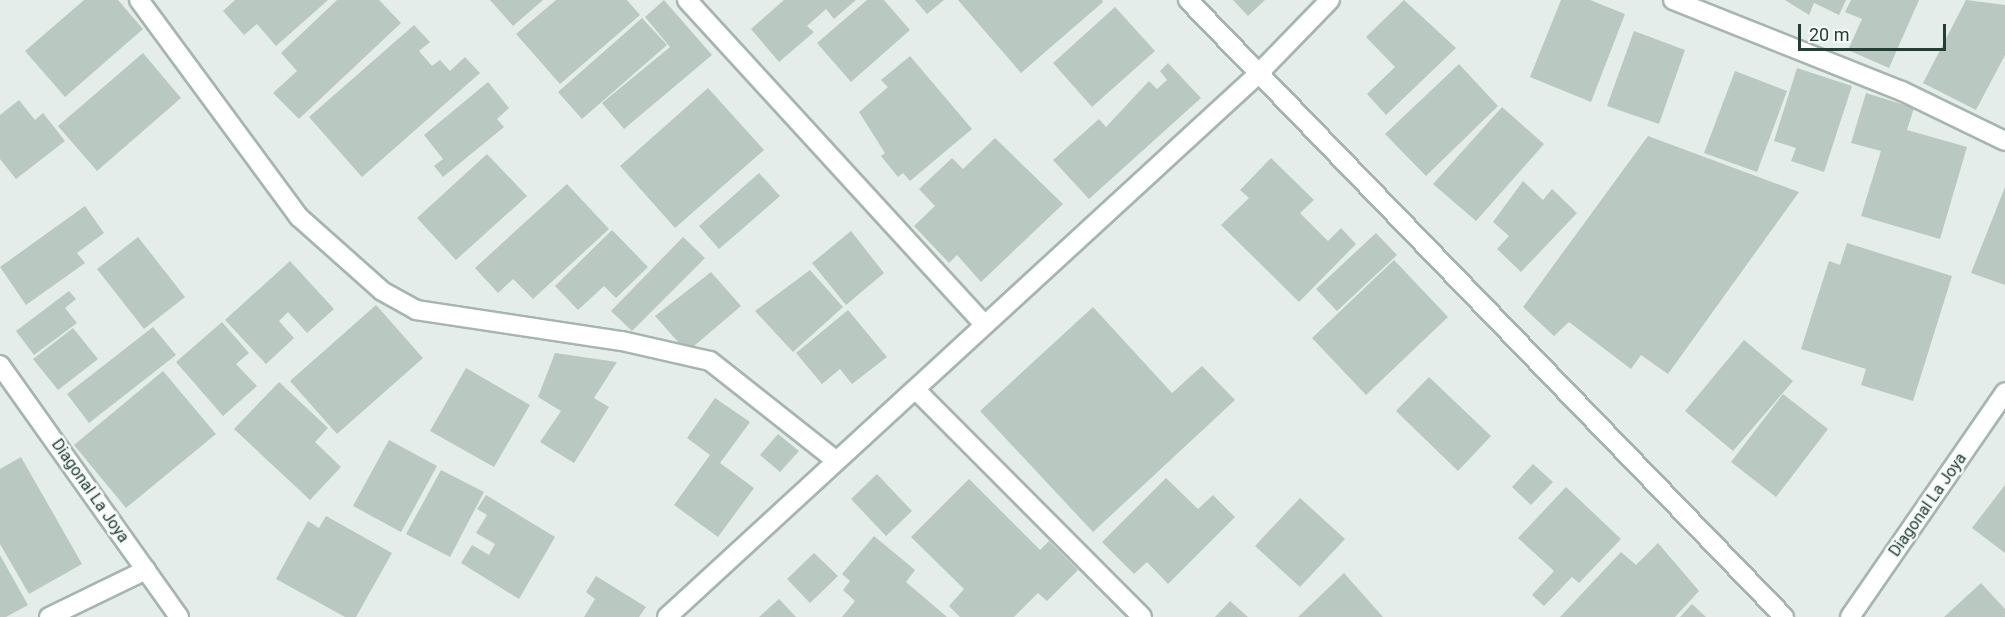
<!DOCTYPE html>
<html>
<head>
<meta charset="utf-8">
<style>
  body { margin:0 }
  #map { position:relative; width:2005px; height:617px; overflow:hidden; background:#e4ede9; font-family:Roboto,sans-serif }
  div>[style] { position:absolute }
  .building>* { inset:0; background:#bac8c2 }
  .roads { filter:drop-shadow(2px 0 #a7b5b0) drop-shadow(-2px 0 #a7b5b0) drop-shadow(0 2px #a7b5b0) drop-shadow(0 -2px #a7b5b0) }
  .minor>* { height:18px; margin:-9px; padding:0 9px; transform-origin:9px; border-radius:9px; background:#fff }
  span { translate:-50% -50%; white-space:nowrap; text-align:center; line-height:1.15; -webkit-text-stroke:5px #f5faf7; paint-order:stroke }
  .street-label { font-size:16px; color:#243e36 }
  .scale { position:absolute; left:1798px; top:24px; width:148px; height:27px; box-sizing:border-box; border:3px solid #243e36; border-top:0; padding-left:8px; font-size:18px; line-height:21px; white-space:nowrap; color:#243e36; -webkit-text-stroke:4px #f5faf7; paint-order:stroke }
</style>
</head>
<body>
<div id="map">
  <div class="building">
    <div style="clip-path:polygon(84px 0,118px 0,143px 29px,65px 97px,25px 51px)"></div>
    <div style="clip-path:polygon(235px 0,328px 0,276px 46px,257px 24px,244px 35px,223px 11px)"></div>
    <div style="clip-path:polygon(337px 0,379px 0,401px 23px,299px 119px,273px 93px,297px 71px,281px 53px)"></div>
    <div style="clip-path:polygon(490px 0,543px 0,513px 26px)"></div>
    <div style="clip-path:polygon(556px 0,627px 0,640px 15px,560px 84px,516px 34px)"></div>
    <div style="clip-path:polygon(664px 0,712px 55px,624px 129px,602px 103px,670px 47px,645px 17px)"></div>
    <div style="clip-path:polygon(784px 0,856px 0,834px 19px,826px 9px,807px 26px,814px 32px,779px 62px,751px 29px)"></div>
    <div style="clip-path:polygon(867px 0,884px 0,910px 30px,851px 82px,817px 43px)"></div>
    <div style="clip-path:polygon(915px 0,944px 0,927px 14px)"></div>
    <div style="clip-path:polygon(958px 0,1102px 0,1103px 2px,1021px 73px)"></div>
    <div style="clip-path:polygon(1233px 0,1265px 0,1248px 16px)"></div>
    <div style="clip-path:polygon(1404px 0,1456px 48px,1386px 115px,1367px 94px,1395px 67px,1366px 37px)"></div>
    <div style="clip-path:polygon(1561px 0,1590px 0,1625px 14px,1591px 102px,1530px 77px)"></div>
    <div style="clip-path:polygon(1785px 0,1846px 0,1839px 15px,1814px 3px,1809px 15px)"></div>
    <div style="clip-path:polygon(1851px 0,1919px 0,1889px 68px,1848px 50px,1862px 19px,1845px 12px)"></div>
    <div style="clip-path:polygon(1966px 0,2005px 5px,2005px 55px,1976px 110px,1923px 83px)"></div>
    <div style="clip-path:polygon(1115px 7px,1155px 51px,1092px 107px,1053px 63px)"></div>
    <div style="clip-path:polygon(642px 18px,667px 45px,582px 119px,558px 92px)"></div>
    <div style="clip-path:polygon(414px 25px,430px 42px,419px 51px,432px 66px,440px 60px,450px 71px,465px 57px,480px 73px,362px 177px,309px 117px)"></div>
    <div style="clip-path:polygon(1634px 31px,1685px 50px,1659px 124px,1607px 106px)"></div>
    <div style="clip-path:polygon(143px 53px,181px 98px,97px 171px,58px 126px)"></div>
    <div style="clip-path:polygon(910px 56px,972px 129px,910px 181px,903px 173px,898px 177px,881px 156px,885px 153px,859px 112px,888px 87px,881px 80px)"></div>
    <div style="clip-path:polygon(1168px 63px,1201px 98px,1089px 199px,1053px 160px,1099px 119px,1106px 127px,1149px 81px,1157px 89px,1167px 80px,1160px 71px)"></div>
    <div style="clip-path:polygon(1459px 64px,1498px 106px,1426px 176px,1385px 134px)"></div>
    <div style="clip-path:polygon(1797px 68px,1852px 86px,1824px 172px,1791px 161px,1796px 148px,1774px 141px)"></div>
    <div style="clip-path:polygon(1735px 71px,1787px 91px,1757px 172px,1704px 153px)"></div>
    <div style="clip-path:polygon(488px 82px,509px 108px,497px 119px,504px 127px,443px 177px,434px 166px,443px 159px,424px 135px)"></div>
    <div style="clip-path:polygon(708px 88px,764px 150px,675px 228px,620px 166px)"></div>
    <div style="clip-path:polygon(1866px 93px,1914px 108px,1907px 130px,1967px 147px,1940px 239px,1861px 216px,1881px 151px,1851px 143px)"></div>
    <div style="clip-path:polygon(19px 100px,35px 120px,43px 113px,65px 141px,16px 179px,0 159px,0 115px)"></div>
    <div style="clip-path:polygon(1502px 107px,1544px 144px,1476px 221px,1433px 184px)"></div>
    <div style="clip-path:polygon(1648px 136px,1799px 192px,1668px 374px,1641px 355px,1631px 369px,1569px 322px,1554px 336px,1523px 307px)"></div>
    <div style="clip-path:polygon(995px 138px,1063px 204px,981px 282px,957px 255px,949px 263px,914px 226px,935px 206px,919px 189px,952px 158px,963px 169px)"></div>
    <div style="clip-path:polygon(487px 154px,527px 196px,456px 260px,417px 218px)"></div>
    <div style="clip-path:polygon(1271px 158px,1314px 200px,1300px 213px,1328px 241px,1341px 228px,1356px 244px,1299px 302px,1221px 225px,1249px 198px,1240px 190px)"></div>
    <div style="clip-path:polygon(759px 173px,780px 196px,719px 249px,699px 226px)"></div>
    <div style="clip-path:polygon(1523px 181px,1543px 200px,1552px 189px,1577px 213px,1521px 272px,1497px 249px,1509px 236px,1493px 222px)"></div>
    <div style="clip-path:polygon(567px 184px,609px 229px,533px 299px,513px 279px,498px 293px,475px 268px)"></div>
    <div style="clip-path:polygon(2005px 187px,2005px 285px,1971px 273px)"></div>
    <div style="clip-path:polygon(85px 206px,104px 233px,77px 253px,85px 263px,26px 305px,0 267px)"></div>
    <div style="clip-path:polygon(612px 230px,648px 267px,616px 298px,604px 286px,578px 310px,555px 286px)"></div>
    <div style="clip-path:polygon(851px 231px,884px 273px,846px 305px,812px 263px)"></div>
    <div style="clip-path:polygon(1376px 233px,1397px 255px,1337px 311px,1316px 289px)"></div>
    <div style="clip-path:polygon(138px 237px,185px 297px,144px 329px,97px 269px)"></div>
    <div style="clip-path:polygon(683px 237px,705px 258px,632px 331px,611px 311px)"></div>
    <div style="clip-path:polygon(1847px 243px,1952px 276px,1913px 401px,1861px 385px,1866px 369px,1801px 349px,1829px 261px,1840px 265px)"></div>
    <div style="clip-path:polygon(1394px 260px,1448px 317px,1366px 395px,1312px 338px)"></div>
    <div style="clip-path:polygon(290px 261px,334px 309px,307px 333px,288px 312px,279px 321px,294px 338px,266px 364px,225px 320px)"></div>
    <div style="clip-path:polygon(810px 270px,843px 307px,793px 352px,755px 311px)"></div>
    <div style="clip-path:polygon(711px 272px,741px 306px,687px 352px,655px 316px)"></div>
    <div style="clip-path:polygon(69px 291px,76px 299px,65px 308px,77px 323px,34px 355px,16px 331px)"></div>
    <div style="clip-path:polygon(376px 305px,423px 358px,337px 434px,290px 381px)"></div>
    <div style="clip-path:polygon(1093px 307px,1172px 393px,1202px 366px,1235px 400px,1093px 532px,980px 411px)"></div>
    <div style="clip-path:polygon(848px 310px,887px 357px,852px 384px,840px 369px,822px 384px,796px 353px)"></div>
    <div style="clip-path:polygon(222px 322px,249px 353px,236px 364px,257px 386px,223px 416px,176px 362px)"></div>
    <div style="clip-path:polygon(153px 327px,176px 355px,89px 423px,67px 394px)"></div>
    <div style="clip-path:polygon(73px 328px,98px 359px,58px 390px,33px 359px)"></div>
    <div style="clip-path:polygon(1744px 340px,1793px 381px,1733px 451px,1685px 411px)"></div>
    <div style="clip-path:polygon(555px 353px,617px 362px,594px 398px,609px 407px,574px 463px,540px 442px,561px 411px,538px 397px)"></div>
    <div style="clip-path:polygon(466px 368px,530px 405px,494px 467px,430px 431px)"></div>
    <div style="clip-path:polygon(163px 371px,216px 434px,126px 508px,74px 445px)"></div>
    <div style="clip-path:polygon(1429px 377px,1491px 436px,1458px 471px,1396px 411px)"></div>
    <div style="clip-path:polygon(279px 382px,328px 428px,315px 442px,341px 467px,310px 500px,234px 429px)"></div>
    <div style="clip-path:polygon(1783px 394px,1828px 429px,1776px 497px,1731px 462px)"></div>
    <div style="clip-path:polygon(715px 398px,750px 422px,720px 463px,754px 488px,718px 537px,674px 505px,710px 455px,687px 438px)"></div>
    <div style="clip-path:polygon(778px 434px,799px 451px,780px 472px,760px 455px)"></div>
    <div style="clip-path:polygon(389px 440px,437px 466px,401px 532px,353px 506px)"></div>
    <div style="clip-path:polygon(21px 457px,82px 564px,29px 594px,0 544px,0 469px)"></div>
    <div style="clip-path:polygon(1533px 464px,1553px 482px,1531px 505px,1512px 487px)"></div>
    <div style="clip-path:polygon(441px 470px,484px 492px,450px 557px,406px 534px)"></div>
    <div style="clip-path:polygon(877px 474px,912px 511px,886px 536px,851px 499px)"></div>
    <div style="clip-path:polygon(1166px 478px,1198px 509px,1213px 495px,1235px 517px,1168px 584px,1147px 562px,1134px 574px,1102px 542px)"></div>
    <div style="clip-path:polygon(969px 479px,1040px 550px,1049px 541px,1078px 570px,1047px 601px,1038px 593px,1014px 617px,960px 617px,949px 606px,964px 589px,911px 537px)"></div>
    <div style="clip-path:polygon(2005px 485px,2005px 553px,1972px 528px)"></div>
    <div style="clip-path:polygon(1566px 487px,1621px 539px,1579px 583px,1572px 577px,1544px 606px,1532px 595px,1554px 571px,1518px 538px)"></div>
    <div style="clip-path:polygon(486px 495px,555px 537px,519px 599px,461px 563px,472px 545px,489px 555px,495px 544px,476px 533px,487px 515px,477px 509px)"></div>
    <div style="clip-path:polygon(1300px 498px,1345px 539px,1300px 587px,1255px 546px)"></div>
    <div style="clip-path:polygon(326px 516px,392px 553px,356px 617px,345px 617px,276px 579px,308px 521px,319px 528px)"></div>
    <div style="clip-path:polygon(874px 536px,915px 570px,906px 582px,947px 617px,842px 617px,855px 601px,843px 590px,850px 581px,842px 574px)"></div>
    <div style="clip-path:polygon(1658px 543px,1699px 591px,1675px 617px,1560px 617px,1621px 552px,1636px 565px)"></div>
    <div style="clip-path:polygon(814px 553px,838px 576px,810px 603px,787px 579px)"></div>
    <div style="clip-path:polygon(0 555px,28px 605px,6px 617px,0 617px)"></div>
    <div style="clip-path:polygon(1344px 573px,1383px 617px,1298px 617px)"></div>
    <div style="clip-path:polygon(596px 576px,646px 607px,639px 617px,584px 617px,595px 599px,586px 592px)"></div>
    <div style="clip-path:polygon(1981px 583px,2005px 609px,2005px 617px,1944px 617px)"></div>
    <div style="clip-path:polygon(779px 599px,796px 617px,759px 617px)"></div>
    <div style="clip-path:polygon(1230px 601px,1248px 617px,1215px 617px)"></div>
    <div style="clip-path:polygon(1692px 604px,1706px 617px,1680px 617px)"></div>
  </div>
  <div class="roads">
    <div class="minor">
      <div style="left:139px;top:0;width:270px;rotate:53.6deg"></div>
      <div style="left:299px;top:217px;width:111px;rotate:41.7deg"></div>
      <div style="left:382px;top:291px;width:39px;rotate:29deg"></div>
      <div style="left:416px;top:310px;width:208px;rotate:8.6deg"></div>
      <div style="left:622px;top:341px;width:90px;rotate:12.8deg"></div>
      <div style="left:710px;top:361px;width:158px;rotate:38.3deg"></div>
      <div style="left:687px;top:0;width:438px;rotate:47.5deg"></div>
      <div style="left:1188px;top:0;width:858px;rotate:45.99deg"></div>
      <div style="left:1673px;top:0;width:246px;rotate:21.7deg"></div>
      <div style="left:1902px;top:91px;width:114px;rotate:25.9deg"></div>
      <div style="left:0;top:365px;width:309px;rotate:54.6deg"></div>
      <div style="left:916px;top:390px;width:320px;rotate:45.1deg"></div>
      <div style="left:49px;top:617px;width:108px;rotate:-25.9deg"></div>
      <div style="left:667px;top:617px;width:800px;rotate:-42.57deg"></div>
      <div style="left:1256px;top:76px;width:106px;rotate:-45.8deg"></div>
      <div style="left:1850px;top:617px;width:273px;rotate:-55.4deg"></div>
    </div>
  </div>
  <div class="street-label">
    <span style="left:90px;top:491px;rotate:55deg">Diagonal La Joya</span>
    <span style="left:1928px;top:505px;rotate:-55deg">Diagonal La Joya</span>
  </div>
  <div class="scale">20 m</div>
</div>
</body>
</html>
